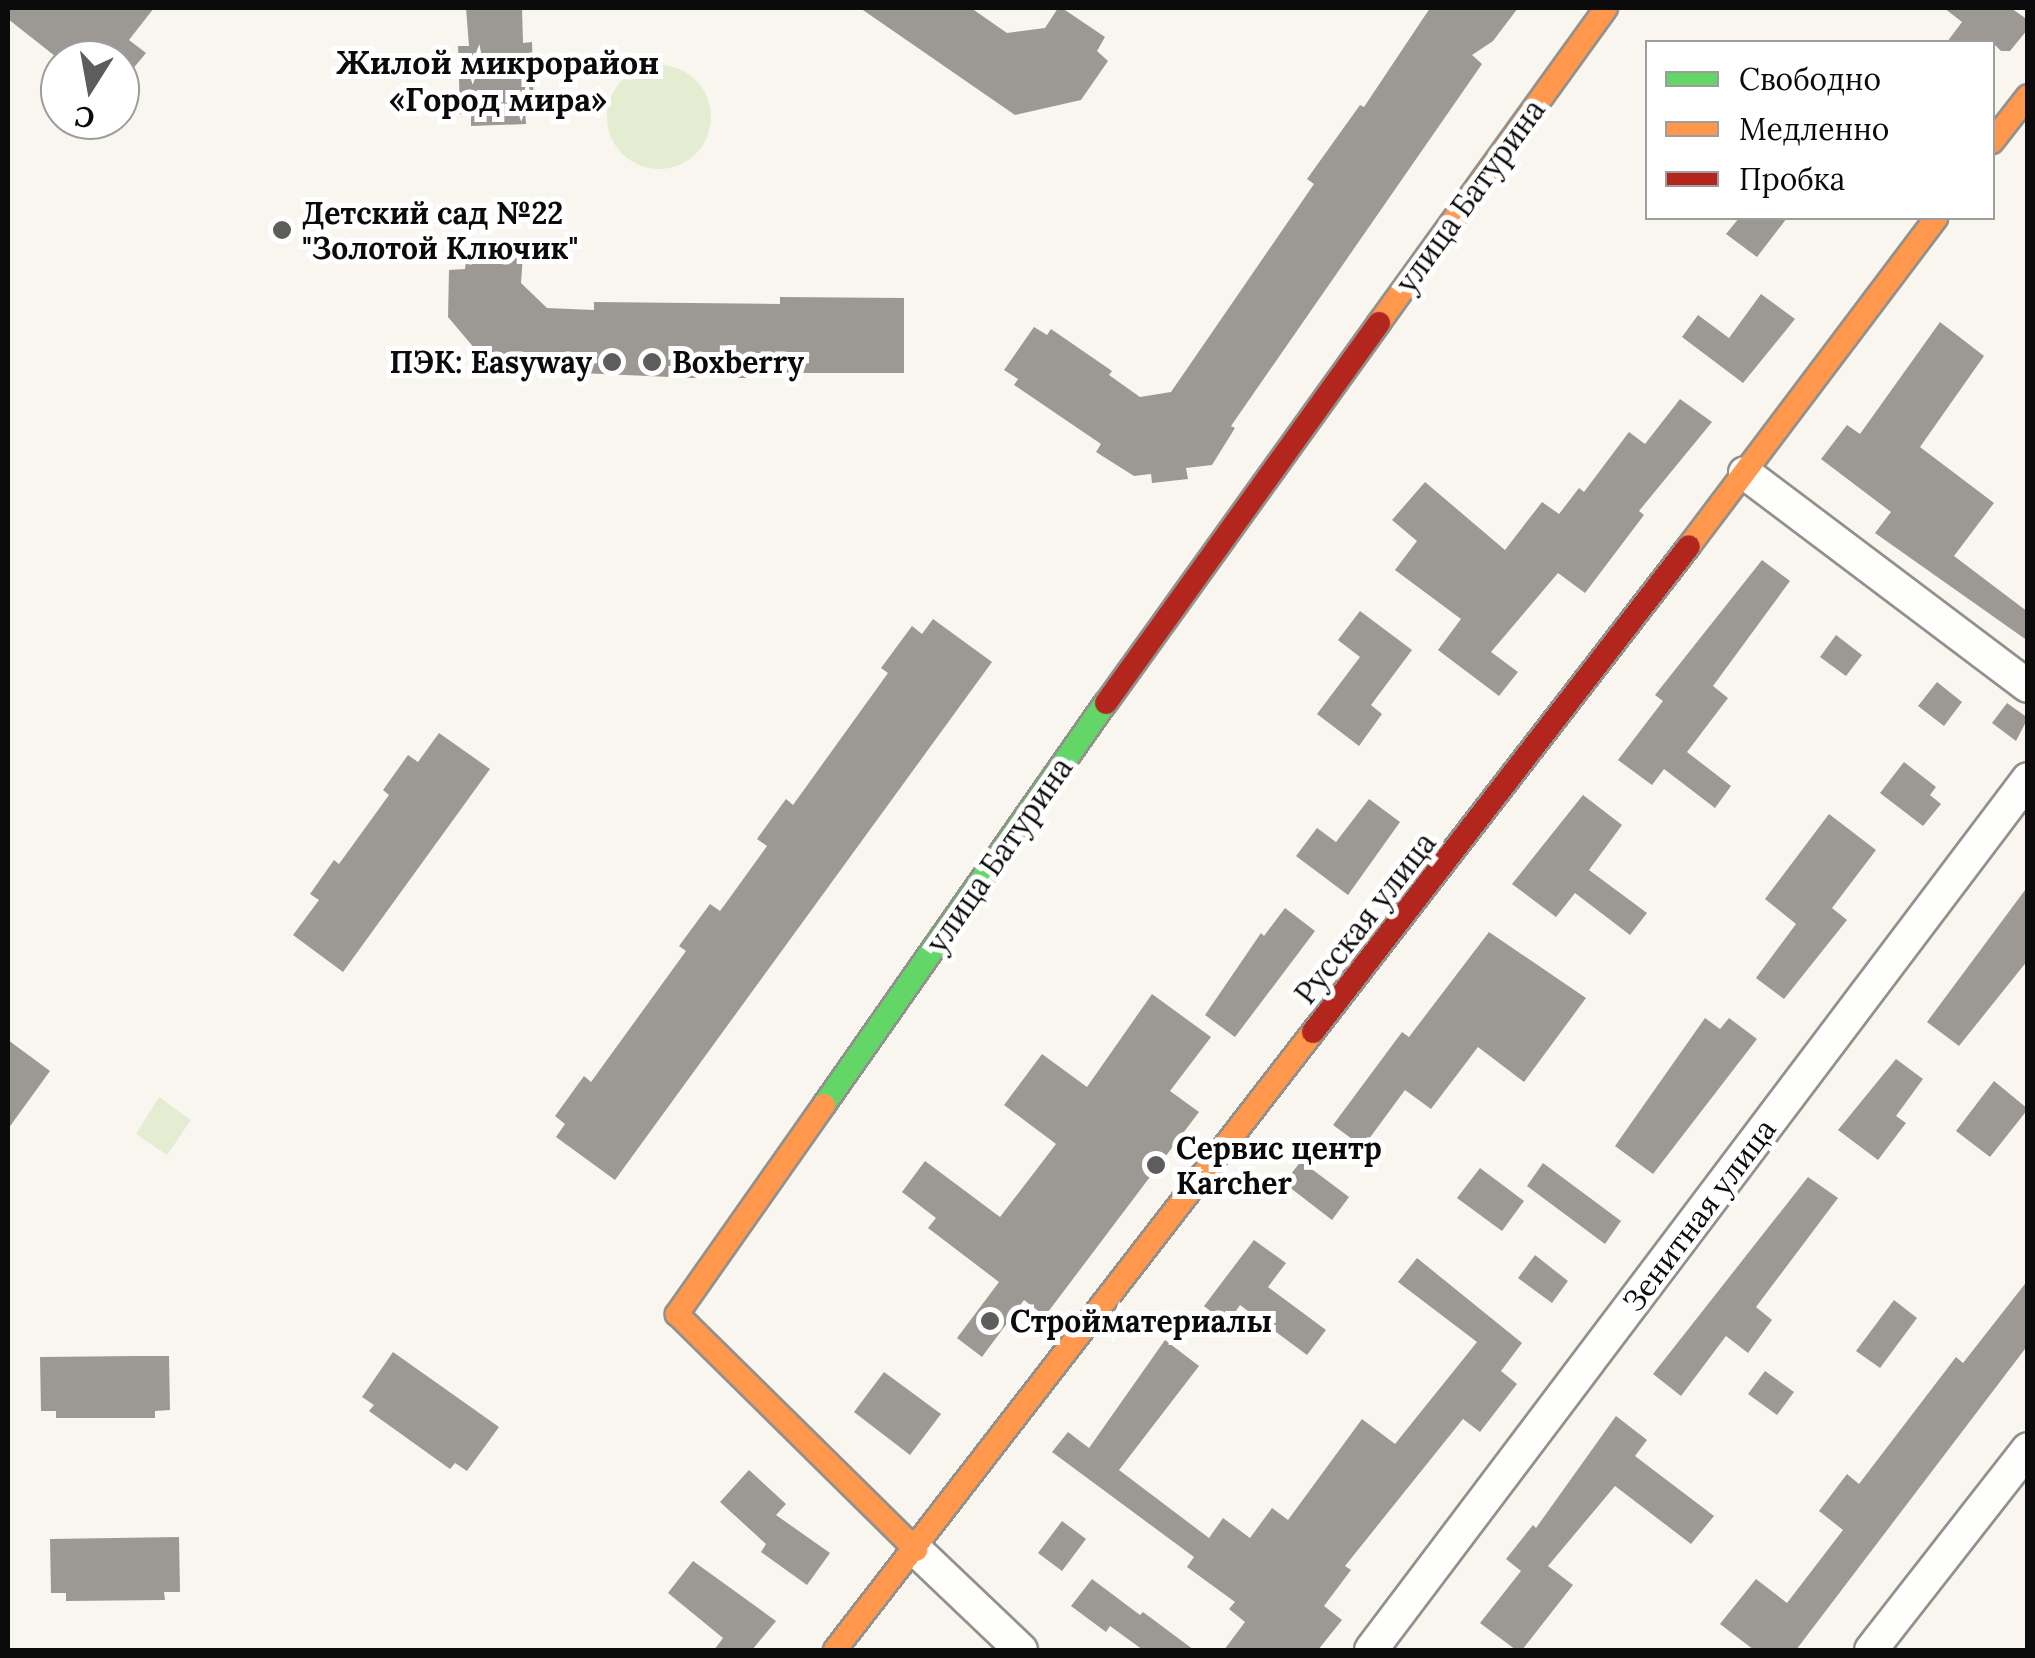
<!DOCTYPE html>
<html>
<head>
<meta charset="utf-8">
<style>
  body { margin:0 }
  #map { position:relative; width:2035px; height:1658px; overflow:hidden; background:#f9f6ef; font-family:Lora,serif }
  div>[style] { position:absolute }
  .green>* { inset:0; background:#e4edd1 }
  .round { border-radius:50% }
  .building>* { inset:0; background:#9c9995 }
  .roads { filter:drop-shadow(2px 0 #92918e) drop-shadow(-2px 0 #92918e) drop-shadow(0 2px #92918e) drop-shadow(0 -2px #92918e) }
  .street>* { height:32px; margin:-16px; padding:0 16px; transform-origin:16px; border-radius:16px; background:#fefefd }
  .fast>* { height:22px; margin:-11px; padding:0 11px; transform-origin:11px; border-radius:11px; background:#63d668 }
  .slow>* { height:22px; margin:-11px; padding:0 11px; transform-origin:11px; border-radius:11px; background:#ff974d }
  .jam>* { height:22px; margin:-11px; padding:0 11px; transform-origin:11px; border-radius:11px; background:#b3261e }
  .dots>* { width:28px; height:28px; translate:-50% -50%; box-sizing:border-box; border:5px solid #fff; border-radius:50% }
  span { translate:-50% -50%; white-space:nowrap; text-align:center; line-height:1.15; -webkit-text-stroke:10px #fff; paint-order:stroke }
  .street-label { font-size:30px; color:#0b0b0b }
  .poi-label { font-size:30px; color:#0b0b0b; font-weight:700 }
  .left { translate:0 -50%; text-align:left }
  .right { translate:-100% -50%; text-align:right }
  .neighbourhood-label { font-size:32px; color:#0b0b0b; font-weight:700 }
  .frame { position:absolute; inset:0; border:10px solid #0b0b0b; pointer-events:none }
  .legend { position:absolute; left:1645px; top:40px; width:350px; height:180px; box-sizing:border-box; background:#fff; border:2px solid #9d9d9d; margin:0; padding:12px 18px; list-style:none; font-size:30px; color:#0b0b0b }
  .legend li { display:flex; align-items:center; gap:20px; height:50px }
  .legend b { width:50px; border:2px solid #9d9d9d }
  .north { position:absolute; left:40px; top:40px; width:100px; height:100px; box-sizing:border-box; background:#fff; border:2px solid #9d9d9d; border-radius:50%; rotate:191deg; font-size:28px; font-weight:700; line-height:40px; text-align:center; color:#0b0b0b }
  .north::after { content:''; display:block; margin:auto; width:35px; height:45px; background:#5e5d5b; clip-path:polygon(50% 0,100% 100%,50% 72%,0 100%) }
</style>
</head>
<body>
<div id="map">
  <div class="green">
    <div class="round" style="left:607px;top:65px;width:104px;height:104px"></div>
    <div style="clip-path:polygon(159px 1097px,191px 1120px,167px 1155px,136px 1134px)"></div>
  </div>
  <div class="building">
    <div style="clip-path:polygon(8px 8px,154px 8px,129px 40px,146px 53px,126px 77px,120px 72px,120px 60px,60px 60px,8px 19px)"></div>
    <div style="clip-path:polygon(466px 8px,522px 8px,523px 43px,532px 42px,534px 110px,525px 110px,526px 124px,471px 126px,471px 114px,460px 114px,458px 46px,469px 46px)"></div>
    <div style="clip-path:polygon(860px 8px,971px 8px,1007px 33px,1045px 28px,1058px 8px,1062px 8px,1105px 37px,1097px 51px,1108px 61px,1081px 100px,1015px 115px)"></div>
    <div style="clip-path:polygon(1430px 8px,1518px 8px,1493px 41px,1472px 55px,1482px 64px,1231px 426px,1235px 428px,1212px 465px,1186px 468px,1188px 479px,1152px 483px,1151px 474px,1134px 476px,1096px 452px,1101px 444px,1014px 385px,1018px 379px,1004px 370px,1034px 327px,1047px 335px,1051px 329px,1112px 371px,1109px 375px,1140px 397px,1171px 392px,1314px 184px,1307px 179px,1360px 105px,1364px 107px)"></div>
    <div style="clip-path:polygon(1944px 8px,2011px 8px,2028px 20px,2028px 29px,2010px 51px,2001px 51px,1992px 42px,1947px 42px,1962px 22px)"></div>
    <div style="clip-path:polygon(1739px 218px,1787px 218px,1757px 257px,1726px 234px)"></div>
    <div style="clip-path:polygon(467px 254px,523px 255px,521px 283px,547px 308px,594px 310px,594px 302px,780px 304px,780px 297px,904px 298px,904px 373px,760px 373px,760px 378px,692px 378px,492px 369px,448px 317px,449px 270px,465px 269px)"></div>
    <div style="clip-path:polygon(1761px 294px,1795px 319px,1743px 383px,1682px 337px,1698px 315px,1729px 338px)"></div>
    <div style="clip-path:polygon(1940px 322px,1984px 356px,1920px 447px,1994px 503px,1954px 556px,2028px 612px,2028px 641px,1875px 533px,1891px 512px,1821px 459px,1847px 425px,1860px 434px)"></div>
    <div style="clip-path:polygon(1680px 399px,1712px 422px,1639px 511px,1644px 515px,1585px 593px,1558px 573px,1491px 652px,1518px 672px,1499px 696px,1438px 650px,1461px 619px,1395px 570px,1417px 541px,1392px 520px,1425px 482px,1505px 550px,1542px 502px,1559px 514px,1579px 488px,1584px 492px,1629px 432px,1645px 444px)"></div>
    <div style="clip-path:polygon(1762px 560px,1790px 581px,1713px 686px,1728px 698px,1687px 752px,1731px 786px,1715px 808px,1664px 769px,1652px 785px,1618px 760px,1663px 701px,1655px 695px)"></div>
    <div style="clip-path:polygon(1360px 611px,1412px 650px,1371px 705px,1382px 714px,1359px 746px,1317px 714px,1360px 657px,1338px 640px)"></div>
    <div style="clip-path:polygon(933px 619px,992px 662px,615px 1180px,556px 1137px,565px 1124px,555px 1116px,584px 1076px,591px 1082px,686px 951px,679px 946px,710px 904px,720px 911px,731px 896px,767px 846px,757px 839px,786px 799px,793px 805px,888px 673px,881px 668px,912px 626px,922px 634px)"></div>
    <div style="clip-path:polygon(1836px 635px,1862px 655px,1846px 676px,1820px 657px)"></div>
    <div style="clip-path:polygon(1937px 682px,1962px 702px,1944px 726px,1918px 706px)"></div>
    <div style="clip-path:polygon(2007px 703px,2028px 718px,2016px 741px,1992px 723px)"></div>
    <div style="clip-path:polygon(439px 733px,490px 769px,343px 972px,293px 935px,319px 900px,310px 894px,334px 860px,339px 864px,389px 795px,383px 790px,408px 755px,418px 762px)"></div>
    <div style="clip-path:polygon(1904px 762px,1936px 787px,1930px 795px,1941px 804px,1923px 826px,1880px 793px)"></div>
    <div style="clip-path:polygon(1583px 795px,1622px 825px,1589px 870px,1647px 913px,1630px 935px,1575px 893px,1556px 917px,1512px 884px)"></div>
    <div style="clip-path:polygon(1369px 799px,1400px 822px,1348px 895px,1296px 856px,1317px 828px,1336px 842px)"></div>
    <div style="clip-path:polygon(1829px 814px,1876px 850px,1832px 908px,1847px 920px,1784px 999px,1756px 978px,1796px 924px,1765px 899px)"></div>
    <div style="clip-path:polygon(2028px 886px,2028px 960px,1959px 1046px,1927px 1022px)"></div>
    <div style="clip-path:polygon(1285px 908px,1315px 931px,1235px 1037px,1205px 1015px,1261px 933px,1264px 936px)"></div>
    <div style="clip-path:polygon(1489px 932px,1586px 998px,1524px 1082px,1478px 1047px,1431px 1109px,1405px 1090px,1363px 1147px,1333px 1125px,1402px 1032px,1409px 1037px)"></div>
    <div style="clip-path:polygon(1152px 994px,1211px 1037px,1170px 1091px,1199px 1112px,1045px 1316px,1024px 1300px,982px 1357px,957px 1338px,999px 1282px,928px 1228px,936px 1218px,902px 1192px,925px 1161px,1000px 1217px,1056px 1144px,1004px 1105px,1042px 1054px,1087px 1087px)"></div>
    <div style="clip-path:polygon(1705px 1018px,1720px 1029px,1729px 1018px,1757px 1039px,1653px 1174px,1615px 1146px)"></div>
    <div style="clip-path:polygon(8px 1040px,50px 1071px,8px 1129px)"></div>
    <div style="clip-path:polygon(1896px 1059px,1923px 1079px,1896px 1116px,1906px 1123px,1878px 1160px,1838px 1130px)"></div>
    <div style="clip-path:polygon(1994px 1081px,2028px 1109px,1990px 1157px,1956px 1131px)"></div>
    <div style="clip-path:polygon(1301px 1161px,1349px 1197px,1332px 1220px,1284px 1183px)"></div>
    <div style="clip-path:polygon(1543px 1163px,1621px 1221px,1605px 1244px,1527px 1186px)"></div>
    <div style="clip-path:polygon(1480px 1168px,1524px 1201px,1502px 1231px,1457px 1198px)"></div>
    <div style="clip-path:polygon(1808px 1177px,1838px 1198px,1756px 1307px,1772px 1320px,1748px 1353px,1726px 1336px,1681px 1396px,1653px 1374px)"></div>
    <div style="clip-path:polygon(1254px 1240px,1286px 1263px,1268px 1287px,1326px 1330px,1307px 1355px,1240px 1305px,1227px 1324px,1204px 1306px)"></div>
    <div style="clip-path:polygon(1535px 1255px,1568px 1281px,1552px 1303px,1518px 1278px)"></div>
    <div style="clip-path:polygon(1417px 1258px,1522px 1343px,1501px 1371px,1517px 1384px,1480px 1432px,1463px 1419px,1345px 1566px,1351px 1570px,1324px 1606px,1342px 1620px,1318px 1650px,1224px 1650px,1245px 1622px,1229px 1609px,1235px 1602px,1187px 1567px,1194px 1557px,1052px 1452px,1068px 1432px,1089px 1448px,1165px 1340px,1199px 1366px,1119px 1470px,1209px 1538px,1223px 1518px,1250px 1538px,1272px 1508px,1288px 1520px,1362px 1419px,1395px 1444px,1477px 1342px,1398px 1282px)"></div>
    <div style="clip-path:polygon(2028px 1280px,2028px 1345px,1796px 1650px,1754px 1650px,1720px 1624px,1756px 1579px,1787px 1603px,1843px 1530px,1819px 1511px,1847px 1474px,1859px 1484px,1956px 1357px,1963px 1363px)"></div>
    <div style="clip-path:polygon(1894px 1300px,1917px 1318px,1880px 1368px,1856px 1351px)"></div>
    <div style="clip-path:polygon(393px 1352px,499px 1427px,467px 1471px,455px 1463px,450px 1469px,369px 1411px,374px 1405px,362px 1397px)"></div>
    <div style="clip-path:polygon(137px 1356px,169px 1356px,170px 1410px,155px 1411px,155px 1418px,56px 1418px,56px 1411px,41px 1411px,40px 1357px)"></div>
    <div style="clip-path:polygon(1765px 1371px,1794px 1392px,1777px 1415px,1748px 1394px)"></div>
    <div style="clip-path:polygon(884px 1372px,941px 1414px,910px 1455px,854px 1412px)"></div>
    <div style="clip-path:polygon(1616px 1416px,1647px 1440px,1635px 1456px,1714px 1516px,1691px 1544px,1615px 1486px,1548px 1566px,1573px 1585px,1522px 1650px,1516px 1650px,1480px 1623px,1521px 1571px,1506px 1559px,1533px 1525px,1536px 1528px)"></div>
    <div style="clip-path:polygon(749px 1470px,786px 1504px,776px 1515px,830px 1553px,807px 1585px,761px 1552px,766px 1544px,720px 1502px)"></div>
    <div style="clip-path:polygon(1062px 1521px,1086px 1539px,1062px 1571px,1038px 1553px)"></div>
    <div style="clip-path:polygon(179px 1537px,180px 1592px,164px 1592px,165px 1600px,66px 1601px,66px 1593px,51px 1593px,50px 1539px)"></div>
    <div style="clip-path:polygon(693px 1561px,776px 1621px,752px 1650px,714px 1650px,723px 1638px,668px 1593px)"></div>
    <div style="clip-path:polygon(1092px 1579px,1140px 1615px,1143px 1612px,1194px 1650px,1143px 1650px,1110px 1626px,1106px 1632px,1071px 1606px)"></div>
  </div>
  <div class="roads">
    <div class="street">
      <div style="left:1745px;top:473px;width:354px;rotate:37deg"></div>
      <div style="left:916px;top:1550px;width:145px;rotate:43.6deg"></div>
      <div style="left:1371px;top:1650px;width:1091px;rotate:-52.97deg"></div>
      <div style="left:1871px;top:1650px;width:255px;rotate:-52deg"></div>
    </div>
    <div class="fast">
      <div style="left:824px;top:1105px;width:491px;rotate:-55deg"></div>
    </div>
    <div class="slow">
      <div style="left:1992px;top:142px;width:58px;rotate:-52deg"></div>
      <div style="left:1379px;top:323px;width:388px;rotate:-54.2deg"></div>
      <div style="left:1689px;top:546px;width:411px;rotate:-53deg"></div>
      <div style="left:824px;top:1105px;width:256px;rotate:125.1deg"></div>
      <div style="left:677px;top:1314px;width:336px;rotate:44.6deg"></div>
      <div style="left:835px;top:1650px;width:781px;rotate:-52.28deg"></div>
    </div>
    <div class="jam">
      <div style="left:1106px;top:703px;width:468px;rotate:-54.3deg"></div>
      <div style="left:1313px;top:1032px;width:614px;rotate:-52.27deg"></div>
    </div>
  </div>
  <div class="dots">
    <div style="left:282px;top:230px;background:#5e5d5b"></div>
    <div style="left:612px;top:362px;background:#5e5d5b"></div>
    <div style="left:652px;top:362px;background:#5e5d5b"></div>
    <div style="left:1156px;top:1165px;background:#5e5d5b"></div>
    <div style="left:990px;top:1321px;background:#5e5d5b"></div>
  </div>
  <div class="street-label">
    <span style="left:1470px;top:196px;rotate:-54deg">улица Батурина</span>
    <span style="left:999px;top:855px;rotate:-55deg">улица Батурина</span>
    <span style="left:1365px;top:918px;rotate:-52deg">Русская улица</span>
    <span style="left:1699px;top:1215px;rotate:-53deg">Зенитная улица</span>
  </div>
  <div class="poi-label">
    <span class="left" style="left:302px;top:230px">Детский сад №22<br>"Золотой Ключик"</span>
    <span class="right" style="left:592px;top:362px">ПЭК: Easyway</span>
    <span class="left" style="left:672px;top:362px">Boxberry</span>
    <span class="left" style="left:1176px;top:1165px">Сервис центр<br>Karcher</span>
    <span class="left" style="left:1010px;top:1321px">Стройматериалы</span>
  </div>
  <div class="neighbourhood-label">
    <span style="left:498px;top:82px">Жилой микрорайон<br>«Город мира»</span>
  </div>
  <div class="frame"></div>
  <ul class="legend">
  <li><b style="height:12px;background:#63d668"></b>Свободно</li>
  <li><b style="height:12px;background:#ff974d"></b>Медленно</li>
  <li><b style="height:12px;background:#b3261e"></b>Пробка</li>
  </ul>
  <div class="north">С</div>
</div>
</body>
</html>
